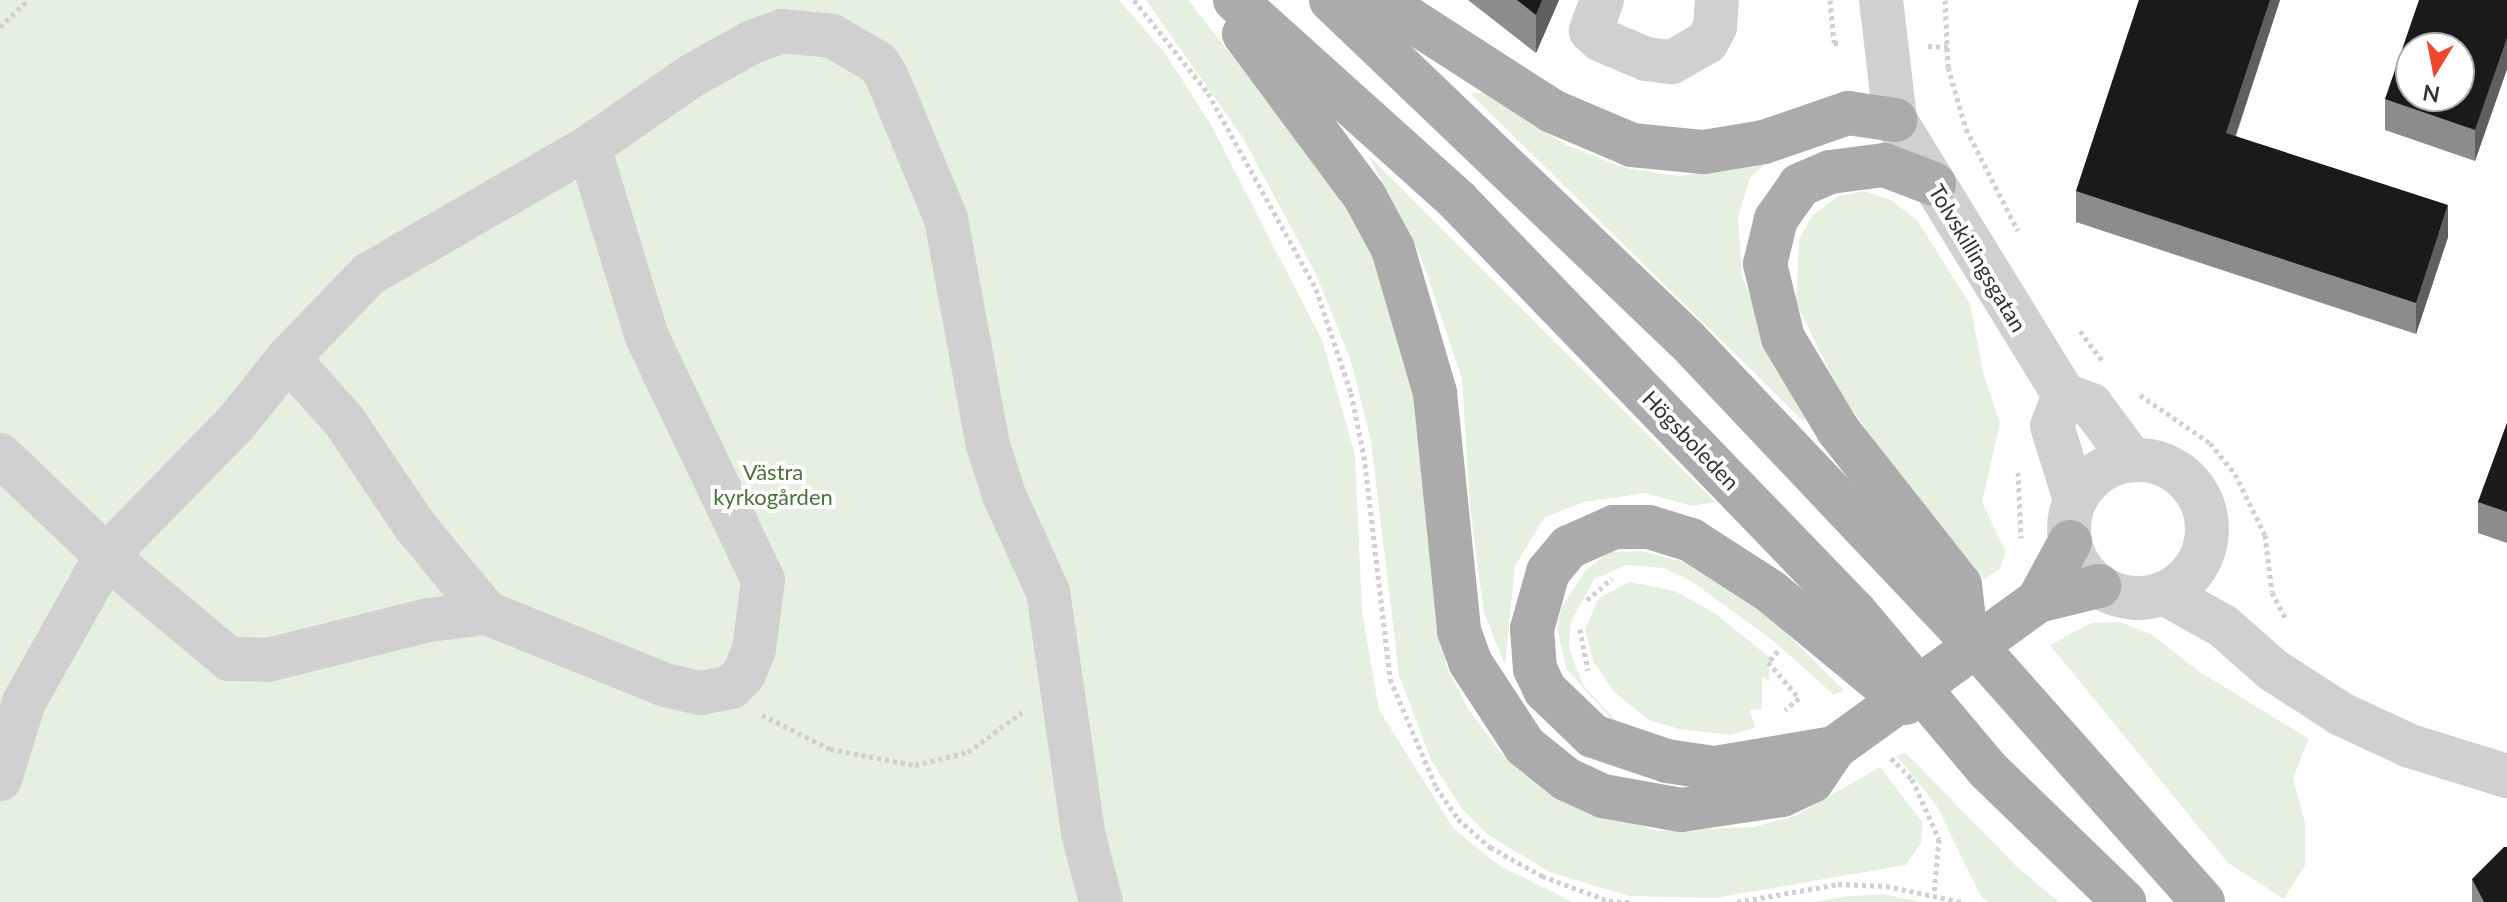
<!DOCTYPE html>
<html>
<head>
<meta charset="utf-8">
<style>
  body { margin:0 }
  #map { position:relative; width:2507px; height:902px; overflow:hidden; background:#fff; font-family:Lato,sans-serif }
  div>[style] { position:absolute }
  .green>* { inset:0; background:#e6f0e1 }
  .path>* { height:5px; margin-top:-2.5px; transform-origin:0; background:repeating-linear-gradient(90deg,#d0d0d0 0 4px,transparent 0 8px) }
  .minor>* { height:44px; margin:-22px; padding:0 22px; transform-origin:22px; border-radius:22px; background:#d0d0d0 }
  .minor>.ring { margin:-22px; padding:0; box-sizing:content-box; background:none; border:44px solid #d0d0d0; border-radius:50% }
  .major>* { height:44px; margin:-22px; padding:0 22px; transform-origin:22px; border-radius:22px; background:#ababab }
  .major-bridge>* { height:44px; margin:-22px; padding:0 22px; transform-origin:22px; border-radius:22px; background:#ababab }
  .wall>* { inset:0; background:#8c8c8c }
  .shaded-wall>* { inset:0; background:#5f5f5f }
  .building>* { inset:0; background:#1a1a1a }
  span { translate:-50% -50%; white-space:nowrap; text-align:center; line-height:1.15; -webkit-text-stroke:8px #fff; paint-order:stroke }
  .street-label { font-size:22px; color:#333 }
  .park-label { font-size:22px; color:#4b723c }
  .north { position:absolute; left:2395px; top:32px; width:80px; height:80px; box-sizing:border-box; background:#fff; border:2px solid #adadad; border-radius:50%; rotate:190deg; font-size:22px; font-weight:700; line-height:32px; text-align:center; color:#333 }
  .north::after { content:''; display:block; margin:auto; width:28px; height:36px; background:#f0472f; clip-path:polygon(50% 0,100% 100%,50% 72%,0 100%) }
</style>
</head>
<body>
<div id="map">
  <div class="green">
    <div style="clip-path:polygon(0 0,1119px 0,1165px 53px,1210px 123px,1323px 342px,1355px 455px,1362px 611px,1379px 710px,1454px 829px,1500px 866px,1573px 902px,0 902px)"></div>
    <div style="clip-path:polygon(1146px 0,1188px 0,1319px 166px,1379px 263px,1419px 415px,1446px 665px,1467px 707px,1500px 752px,1566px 804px,1658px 831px,1753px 827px,1795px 816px,1880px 767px,1923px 823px,1921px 843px,1906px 865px,1715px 898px,1629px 896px,1549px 872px,1487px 834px,1462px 809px,1431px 760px,1399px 675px,1371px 441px,1351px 361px,1315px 272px,1243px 138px)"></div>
    <div style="clip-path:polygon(1486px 92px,1566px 145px,1625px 168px,1679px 176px,1738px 165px,1782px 148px,1750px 178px,1738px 217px,1742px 275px,1766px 337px,1811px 413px,1803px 421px,1470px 93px)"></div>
    <div style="clip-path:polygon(1368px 155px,1715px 502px,1692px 506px,1646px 493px,1584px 502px,1544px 518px,1515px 566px,1505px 665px,1484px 613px,1470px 507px,1462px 379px,1421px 257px)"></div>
    <div style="clip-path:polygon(1864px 191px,1891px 200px,1917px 220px,1970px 304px,1983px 373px,2000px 423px,1982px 502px,2006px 552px,2000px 569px,1984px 579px,1898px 476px,1839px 390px,1796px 303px,1799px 240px,1812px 216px,1837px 197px)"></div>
    <div style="clip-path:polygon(1641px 551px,1696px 565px,1770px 617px,1844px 690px,1834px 695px,1771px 639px,1691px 581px,1664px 568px,1626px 565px,1594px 579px,1571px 622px,1569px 647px,1575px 665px,1584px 686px,1620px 725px,1614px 722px,1567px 670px,1557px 629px,1561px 608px,1586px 570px,1609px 552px)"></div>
    <div style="clip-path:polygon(1630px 582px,1675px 591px,1716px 614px,1769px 657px,1769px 681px,1762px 676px,1762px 709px,1750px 710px,1755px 728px,1730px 735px,1679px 729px,1649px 720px,1615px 693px,1593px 661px,1585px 629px,1599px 598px)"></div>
    <div style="clip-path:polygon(2120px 622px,2151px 634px,2200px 672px,2309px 739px,2293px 778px,2305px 823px,2305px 865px,2284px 899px,2228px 863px,2050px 645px,2091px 623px)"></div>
    <div style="clip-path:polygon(1906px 753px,2018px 868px,2059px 902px,1989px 902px,1981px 896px,1936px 805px,1897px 756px)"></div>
    <div style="clip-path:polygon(1883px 894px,1922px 902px,1813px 902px,1849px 896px)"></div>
  </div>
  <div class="path">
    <div style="left:1134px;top:0;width:119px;rotate:51.5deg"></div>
    <div style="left:1208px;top:93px;width:224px;rotate:61.1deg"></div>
    <div style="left:1316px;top:289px;width:110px;rotate:71.4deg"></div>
    <div style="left:1351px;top:393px;width:64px;rotate:78.3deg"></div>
    <div style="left:1364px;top:456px;width:225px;rotate:83.3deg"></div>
    <div style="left:1390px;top:679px;width:117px;rotate:66.9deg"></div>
    <div style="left:1436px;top:787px;width:39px;rotate:55deg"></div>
    <div style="left:1458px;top:819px;width:43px;rotate:41.2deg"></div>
    <div style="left:1490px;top:847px;width:60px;rotate:29.1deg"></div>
    <div style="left:1542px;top:876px;width:72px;rotate:20.5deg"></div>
    <div style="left:1609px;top:901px;width:22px;rotate:3deg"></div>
    <div style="left:1830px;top:0;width:43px;rotate:84.7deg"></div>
    <div style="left:1834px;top:43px;width:8px"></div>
    <div style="left:1945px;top:0;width:67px;rotate:87.4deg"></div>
    <div style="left:1948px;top:67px;width:65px;rotate:73.8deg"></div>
    <div style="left:1966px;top:129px;width:114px;rotate:63deg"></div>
    <div style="left:0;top:27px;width:39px;rotate:-44deg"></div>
    <div style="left:1928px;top:46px;width:20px;rotate:3deg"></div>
    <div style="left:2080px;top:331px;width:39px;rotate:53deg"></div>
    <div style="left:2140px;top:395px;width:85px;rotate:34.4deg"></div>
    <div style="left:2210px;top:443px;width:40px;rotate:51deg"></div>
    <div style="left:2235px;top:474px;width:68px;rotate:63.8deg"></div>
    <div style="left:2265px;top:535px;width:57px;rotate:83deg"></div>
    <div style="left:2272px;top:592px;width:31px;rotate:63deg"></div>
    <div style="left:2018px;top:472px;width:66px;rotate:87.4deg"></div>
    <div style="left:1587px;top:600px;width:33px;rotate:-41deg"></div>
    <div style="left:1580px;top:629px;width:42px;rotate:79deg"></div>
    <div style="left:1778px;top:651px;width:15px;rotate:132deg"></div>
    <div style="left:1768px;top:662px;width:48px;rotate:49.3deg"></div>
    <div style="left:1799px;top:698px;width:18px;rotate:139deg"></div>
    <div style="left:762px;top:715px;width:76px;rotate:26.6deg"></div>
    <div style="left:830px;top:749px;width:86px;rotate:10.7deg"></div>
    <div style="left:915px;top:765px;width:55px;rotate:-13.8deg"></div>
    <div style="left:968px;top:752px;width:67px;rotate:-36.5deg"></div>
    <div style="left:1891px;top:758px;width:30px;rotate:45deg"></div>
    <div style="left:1912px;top:779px;width:66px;rotate:65.8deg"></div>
    <div style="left:1939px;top:839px;width:55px;rotate:95.2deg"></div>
    <div style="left:1737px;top:902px;width:103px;rotate:-10.1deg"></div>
    <div style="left:1838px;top:884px;width:48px;rotate:2.4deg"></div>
    <div style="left:1886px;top:886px;width:78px;rotate:11.9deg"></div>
  </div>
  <div class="minor">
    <div style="left:1602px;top:0;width:33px;rotate:110deg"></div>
    <div style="left:1591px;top:31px;width:13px;rotate:42deg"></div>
    <div style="left:1601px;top:40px;width:49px;rotate:22.9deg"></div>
    <div style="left:1646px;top:59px;width:26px;rotate:7deg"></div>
    <div style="left:1672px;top:62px;width:40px;rotate:-29.7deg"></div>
    <div style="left:1707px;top:42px;width:17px;rotate:-62deg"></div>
    <div style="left:1715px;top:27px;width:27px;rotate:-86deg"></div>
    <div style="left:1881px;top:0;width:121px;rotate:83.3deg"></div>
    <div style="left:1895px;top:120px;width:323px;rotate:58.4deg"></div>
    <div style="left:2064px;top:395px;width:29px;rotate:20deg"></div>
    <div style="left:2091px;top:405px;width:69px;rotate:53.3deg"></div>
    <div style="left:589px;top:147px;width:254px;rotate:150deg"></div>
    <div style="left:369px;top:274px;width:117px;rotate:134deg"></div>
    <div style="left:288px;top:358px;width:82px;rotate:128.6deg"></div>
    <div style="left:237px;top:422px;width:187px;rotate:134.4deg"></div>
    <div style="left:106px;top:556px;width:160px;rotate:39.9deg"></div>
    <div style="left:229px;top:659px;width:39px;rotate:1deg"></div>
    <div style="left:268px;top:660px;width:166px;rotate:-14deg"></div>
    <div style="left:429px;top:620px;width:58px;rotate:-6.9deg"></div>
    <div style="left:487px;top:613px;width:192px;rotate:22deg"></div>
    <div style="left:665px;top:685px;width:37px;rotate:13deg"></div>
    <div style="left:701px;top:693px;width:31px;rotate:-11deg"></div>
    <div style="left:731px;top:687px;width:18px;rotate:-45deg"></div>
    <div style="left:744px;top:674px;width:27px;rotate:-68deg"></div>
    <div style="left:754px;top:649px;width:70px;rotate:-82.6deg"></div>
    <div style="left:763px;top:580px;width:269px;rotate:-115.5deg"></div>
    <div style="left:647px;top:337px;width:199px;rotate:-107deg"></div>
    <div style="left:589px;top:147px;width:124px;rotate:-34.8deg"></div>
    <div style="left:691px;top:76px;width:70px;rotate:-29.1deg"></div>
    <div style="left:752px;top:42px;width:32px;rotate:-20deg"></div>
    <div style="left:782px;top:31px;width:50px;rotate:5.7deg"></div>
    <div style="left:832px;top:36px;width:53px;rotate:30.4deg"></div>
    <div style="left:878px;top:63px;width:17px;rotate:57deg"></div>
    <div style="left:887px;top:77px;width:154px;rotate:67.4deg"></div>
    <div style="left:946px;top:219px;width:230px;rotate:79.5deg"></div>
    <div style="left:988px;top:445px;width:52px;rotate:72.3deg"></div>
    <div style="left:1004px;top:495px;width:107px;rotate:65.6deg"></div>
    <div style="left:1048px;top:592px;width:244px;rotate:81.7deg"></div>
    <div style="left:1083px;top:833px;width:71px;rotate:75.4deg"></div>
    <div style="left:288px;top:358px;width:86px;rotate:48.3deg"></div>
    <div style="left:345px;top:422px;width:125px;rotate:56.1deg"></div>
    <div style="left:415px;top:526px;width:113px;rotate:50.4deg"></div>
    <div style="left:2064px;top:395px;width:33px;rotate:111deg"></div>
    <div style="left:2052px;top:426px;width:77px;rotate:72.7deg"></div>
    <div style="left:0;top:455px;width:146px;rotate:43.6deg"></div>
    <div style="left:106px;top:556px;width:167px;rotate:119.3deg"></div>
    <div style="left:24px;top:702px;width:81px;rotate:107.3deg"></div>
    <div class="ring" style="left:2069px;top:460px;width:94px;height:94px"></div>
    <div style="left:2164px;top:593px;width:68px;rotate:29.2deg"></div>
    <div style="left:2223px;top:626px;width:67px;rotate:41.3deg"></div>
    <div style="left:2273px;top:670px;width:81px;rotate:32.9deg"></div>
    <div style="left:2341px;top:714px;width:76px;rotate:24.9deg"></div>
    <div style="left:2410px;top:746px;width:102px;rotate:17.2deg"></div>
  </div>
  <div class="major">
    <div style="left:1235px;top:0;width:300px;rotate:42deg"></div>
    <div style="left:1458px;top:201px;width:571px;rotate:45.99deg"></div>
    <div style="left:1855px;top:612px;width:207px;rotate:49.9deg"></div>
    <div style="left:1988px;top:770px;width:190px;rotate:44.1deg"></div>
    <div style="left:1331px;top:0;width:491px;rotate:43.7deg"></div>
    <div style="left:1686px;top:339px;width:407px;rotate:46.6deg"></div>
    <div style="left:1966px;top:635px;width:357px;rotate:48.4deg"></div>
    <div style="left:1380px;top:0;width:205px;rotate:32.8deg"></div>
    <div style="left:1552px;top:111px;width:87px;rotate:23deg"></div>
    <div style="left:1632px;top:145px;width:72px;rotate:5.6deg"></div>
    <div style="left:1704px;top:152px;width:61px;rotate:-9.5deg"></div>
    <div style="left:1764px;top:142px;width:89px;rotate:-19deg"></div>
    <div style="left:1848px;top:113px;width:48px;rotate:8.5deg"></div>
    <div style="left:1244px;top:34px;width:203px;rotate:53.4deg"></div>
    <div style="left:1365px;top:197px;width:59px;rotate:61.7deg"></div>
    <div style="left:1393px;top:249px;width:150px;rotate:73.7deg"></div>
    <div style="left:1435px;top:393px;width:239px;rotate:84.2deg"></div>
    <div style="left:1459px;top:631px;width:33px;rotate:70deg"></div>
    <div style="left:1470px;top:662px;width:100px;rotate:56.8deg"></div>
    <div style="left:1525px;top:746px;width:53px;rotate:38.8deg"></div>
    <div style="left:1566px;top:779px;width:41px;rotate:24.7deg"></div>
    <div style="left:1603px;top:796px;width:79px;rotate:10.2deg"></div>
    <div style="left:1681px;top:810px;width:102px;rotate:-8.4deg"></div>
    <div style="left:1782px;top:795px;width:33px;rotate:-25deg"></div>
    <div style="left:1812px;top:781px;width:40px;rotate:-56deg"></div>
    <div style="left:1934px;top:184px;width:53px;rotate:-159.2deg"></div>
    <div style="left:1884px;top:165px;width:54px;rotate:172.6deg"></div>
    <div style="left:1830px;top:172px;width:33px;rotate:157deg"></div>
    <div style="left:1800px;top:185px;width:42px;rotate:125.2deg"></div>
    <div style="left:1776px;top:219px;width:46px;rotate:103.7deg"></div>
    <div style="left:1765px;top:264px;width:76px;rotate:76.3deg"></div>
    <div style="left:1783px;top:338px;width:107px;rotate:59.1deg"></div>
    <div style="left:1838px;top:430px;width:197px;rotate:51.8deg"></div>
    <div style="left:1960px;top:585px;width:50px;rotate:83.2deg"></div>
    <div style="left:2038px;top:601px;width:67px;rotate:-61.5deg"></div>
    <div style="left:2038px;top:601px;width:63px;rotate:-13.8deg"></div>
    <div style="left:1834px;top:748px;width:122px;rotate:170.5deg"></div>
    <div style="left:1714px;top:768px;width:48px;rotate:-171.5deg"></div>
    <div style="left:1667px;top:761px;width:78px;rotate:-161.3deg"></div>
    <div style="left:1593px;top:736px;width:66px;rotate:-136.2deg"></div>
    <div style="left:1545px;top:690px;width:23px;rotate:-115deg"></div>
    <div style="left:1535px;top:669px;width:40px;rotate:-94.3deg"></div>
    <div style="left:1532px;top:629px;width:59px;rotate:-74.3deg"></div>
    <div style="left:1548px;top:572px;width:33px;rotate:-50deg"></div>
    <div style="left:1569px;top:547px;width:49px;rotate:-24deg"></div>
    <div style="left:1614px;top:527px;width:35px"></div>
    <div style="left:1649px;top:527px;width:44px;rotate:17.2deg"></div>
    <div style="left:1691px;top:540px;width:94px;rotate:32.8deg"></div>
    <div style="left:1770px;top:591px;width:176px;rotate:39.5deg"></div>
  </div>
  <div class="major-bridge">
    <div style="left:1834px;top:748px;width:251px;rotate:-35.8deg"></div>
  </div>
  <div class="wall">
    <div style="clip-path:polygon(1468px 0,1559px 0,1536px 53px)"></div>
    <div style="clip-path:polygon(2139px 0,2280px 0,2236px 136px,2448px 237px,2416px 334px,2076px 222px,2076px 191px)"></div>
    <div style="clip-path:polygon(2507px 0,2507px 69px,2475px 161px,2385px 130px,2385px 99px)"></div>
    <div style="clip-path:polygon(2507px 423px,2507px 543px,2478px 533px,2478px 502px)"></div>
    <div style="clip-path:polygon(2472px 879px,2507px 902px,2472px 902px)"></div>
  </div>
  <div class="shaded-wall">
    <div style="clip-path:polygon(1542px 0,1559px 0,1536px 53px,1536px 15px)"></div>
    <div style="clip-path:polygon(2270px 0,2280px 0,2226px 164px,2226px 133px)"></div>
    <div style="clip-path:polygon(2507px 38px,2507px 69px,2475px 161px,2475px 130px)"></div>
    <div style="clip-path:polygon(2448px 205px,2448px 237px,2416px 334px,2416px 303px)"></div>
  </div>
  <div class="building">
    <div style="clip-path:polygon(1517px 0,1542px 0,1536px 15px)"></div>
    <div style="clip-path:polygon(2139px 0,2270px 0,2226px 133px,2448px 205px,2416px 303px,2076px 191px)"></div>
    <div style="clip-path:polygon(evenodd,2419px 0,2507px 0,2507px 38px,2475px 130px,2385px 99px,2419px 0,2411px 48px,2459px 48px,2459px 96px,2411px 96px,2411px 48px)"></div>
    <div style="clip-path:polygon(2507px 423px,2507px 512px,2478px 502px)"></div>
    <div style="clip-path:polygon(2504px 847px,2507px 847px,2507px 902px,2484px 902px,2472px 879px)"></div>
  </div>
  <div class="street-label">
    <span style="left:1978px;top:258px;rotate:59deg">Tolvskillingsgatan</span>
    <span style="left:1691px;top:440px;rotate:46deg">Högsboleden</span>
  </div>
  <div class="park-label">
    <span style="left:773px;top:484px">Västra<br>kyrkogården</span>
  </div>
  <div class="north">N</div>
</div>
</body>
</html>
